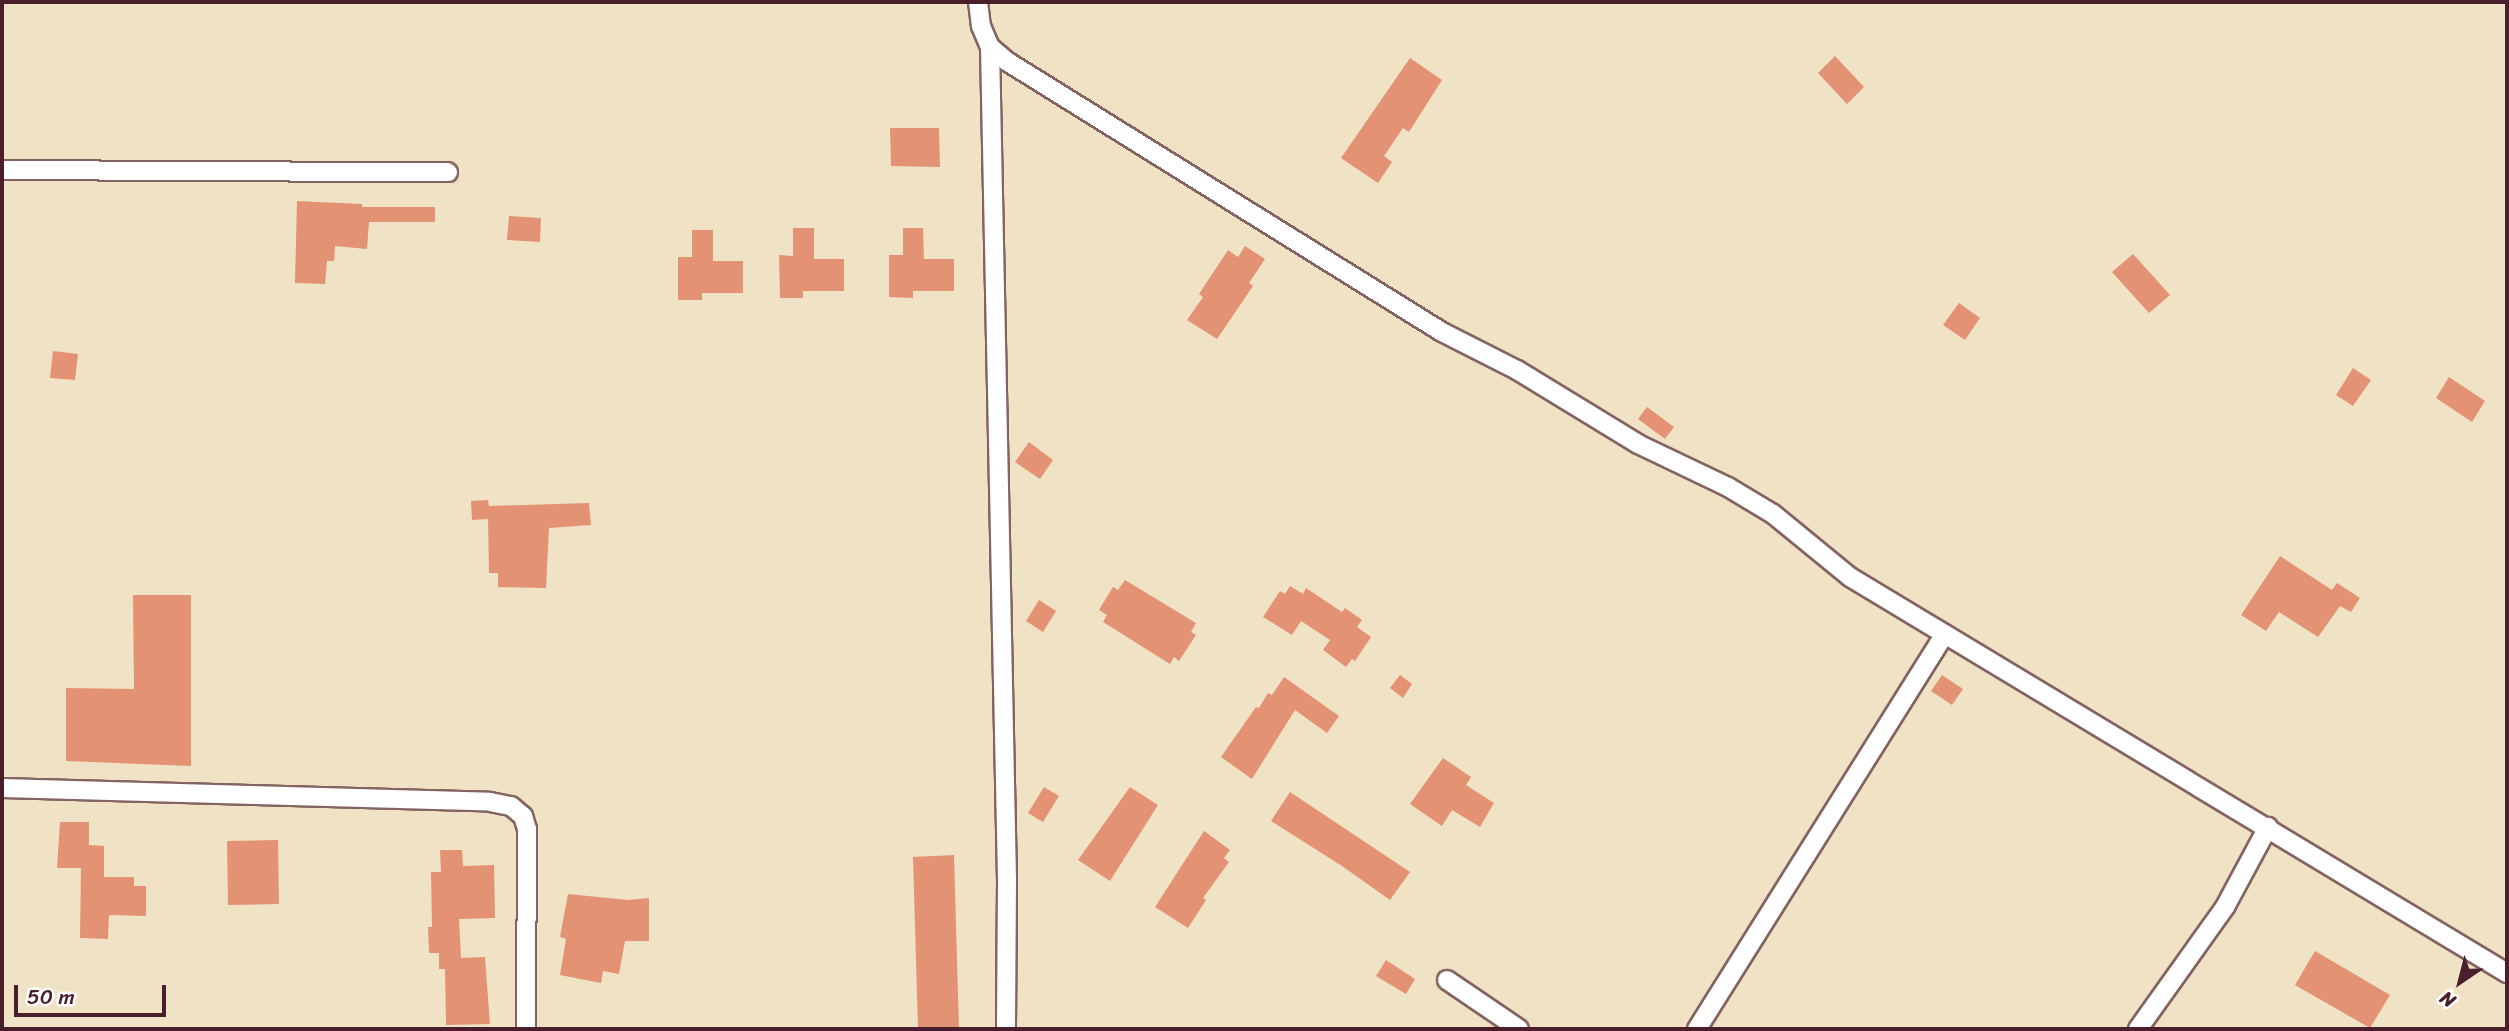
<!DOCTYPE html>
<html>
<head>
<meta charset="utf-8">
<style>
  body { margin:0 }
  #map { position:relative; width:2509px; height:1031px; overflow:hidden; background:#f0e2c5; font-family:Sriracha,sans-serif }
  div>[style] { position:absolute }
  .building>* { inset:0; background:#e39274 }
  .roads { filter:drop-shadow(2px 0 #846361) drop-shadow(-2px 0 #846361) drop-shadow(0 2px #846361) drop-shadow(0 -2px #846361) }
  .minor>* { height:18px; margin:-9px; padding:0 9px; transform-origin:9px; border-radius:9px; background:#fff }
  span { translate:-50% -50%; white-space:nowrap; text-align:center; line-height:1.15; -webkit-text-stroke:5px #fff; paint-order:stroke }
  .frame { position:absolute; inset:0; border:4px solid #4a1f2b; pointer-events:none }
  .north { position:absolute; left:2425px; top:947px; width:70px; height:70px; -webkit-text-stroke:5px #fff; paint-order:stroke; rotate:215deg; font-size:19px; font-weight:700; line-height:28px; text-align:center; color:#4a1f2b }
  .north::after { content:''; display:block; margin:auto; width:24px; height:32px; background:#4a1f2b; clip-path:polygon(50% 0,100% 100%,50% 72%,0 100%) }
  .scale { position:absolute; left:14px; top:985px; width:152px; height:32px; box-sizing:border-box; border:4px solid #4a1f2b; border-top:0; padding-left:9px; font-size:21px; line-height:24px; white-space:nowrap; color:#4a1f2b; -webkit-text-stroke:5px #fff; paint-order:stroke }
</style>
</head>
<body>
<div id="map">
  <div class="building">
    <div style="clip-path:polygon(1835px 56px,1864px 87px,1847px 104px,1818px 73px)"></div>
    <div style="clip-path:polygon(1410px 58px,1442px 80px,1409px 132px,1403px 128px,1384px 156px,1392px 162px,1378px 183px,1341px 158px)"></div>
    <div style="clip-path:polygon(890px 128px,939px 128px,940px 167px,891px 166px)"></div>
    <div style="clip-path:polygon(297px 201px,362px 204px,362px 207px,435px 207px,435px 222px,369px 222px,367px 249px,335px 246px,334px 261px,327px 261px,325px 284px,295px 283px)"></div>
    <div style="clip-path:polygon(509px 216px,541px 218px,540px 242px,507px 240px)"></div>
    <div style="clip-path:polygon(793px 228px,814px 228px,814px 259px,844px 259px,844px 291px,803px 291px,803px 298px,780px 298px,779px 255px,793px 256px)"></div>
    <div style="clip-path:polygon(903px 228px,923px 228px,924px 259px,954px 259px,954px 291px,913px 291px,913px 298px,889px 297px,889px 255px,903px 255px)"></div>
    <div style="clip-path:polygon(692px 230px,713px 230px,713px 261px,743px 261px,743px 293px,702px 293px,702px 300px,678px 300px,678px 257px,692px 257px)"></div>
    <div style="clip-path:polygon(1245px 246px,1265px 259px,1249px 283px,1253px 286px,1217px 339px,1187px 320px,1203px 297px,1199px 294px,1228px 250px,1238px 257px)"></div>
    <div style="clip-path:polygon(2133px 254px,2170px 295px,2149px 313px,2112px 272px)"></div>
    <div style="clip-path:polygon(1959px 303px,1980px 318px,1965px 340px,1943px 325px)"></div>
    <div style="clip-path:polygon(53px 351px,78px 354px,75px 380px,50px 378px)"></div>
    <div style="clip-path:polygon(2353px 368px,2371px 380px,2353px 406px,2336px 395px)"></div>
    <div style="clip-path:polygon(2449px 377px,2485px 401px,2472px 422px,2436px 398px)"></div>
    <div style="clip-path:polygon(1647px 407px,1674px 427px,1665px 439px,1638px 419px)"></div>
    <div style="clip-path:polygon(1029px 442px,1053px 460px,1040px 479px,1015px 462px)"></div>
    <div style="clip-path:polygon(488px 500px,489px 506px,589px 503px,591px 525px,549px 528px,546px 588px,498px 587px,498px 573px,489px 573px,488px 519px,472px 520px,471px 501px)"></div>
    <div style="clip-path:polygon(2280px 556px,2332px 590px,2337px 583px,2360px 598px,2351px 612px,2340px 606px,2318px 637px,2279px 612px,2266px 631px,2241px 615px)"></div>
    <div style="clip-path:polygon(1125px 580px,1196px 623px,1191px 632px,1196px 635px,1179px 661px,1174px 657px,1170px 664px,1103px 622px,1107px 615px,1099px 610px,1113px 587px,1118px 590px)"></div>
    <div style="clip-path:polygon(1290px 586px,1303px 594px,1306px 588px,1342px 612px,1345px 608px,1362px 620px,1357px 627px,1371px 637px,1355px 661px,1352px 659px,1346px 667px,1323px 650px,1330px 640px,1301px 621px,1292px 635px,1263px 617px,1280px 591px,1285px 594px)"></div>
    <div style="clip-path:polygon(133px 595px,191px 595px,191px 766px,66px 761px,66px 688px,134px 689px)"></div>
    <div style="clip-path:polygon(1039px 600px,1056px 611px,1043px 632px,1026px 621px)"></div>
    <div style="clip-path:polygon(1400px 675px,1412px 684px,1403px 698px,1390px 688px)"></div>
    <div style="clip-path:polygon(1942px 675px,1963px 689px,1952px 705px,1931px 691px)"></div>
    <div style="clip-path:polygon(1284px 677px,1339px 716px,1327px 733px,1295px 710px,1252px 779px,1221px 757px,1256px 707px,1259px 708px,1268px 693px,1272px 695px)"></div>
    <div style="clip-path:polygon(1443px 758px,1471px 777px,1466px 785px,1494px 803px,1480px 827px,1452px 810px,1442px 826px,1410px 804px)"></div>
    <div style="clip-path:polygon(1044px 787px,1059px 796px,1043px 822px,1028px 813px)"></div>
    <div style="clip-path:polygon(1130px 787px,1158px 805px,1110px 881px,1078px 860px)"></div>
    <div style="clip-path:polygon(1290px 792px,1410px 872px,1390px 900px,1342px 866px,1271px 821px)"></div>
    <div style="clip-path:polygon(60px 822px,89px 822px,89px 845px,104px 846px,104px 877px,134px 877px,134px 886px,146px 886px,146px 916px,109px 915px,108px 939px,80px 938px,81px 868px,57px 868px)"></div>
    <div style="clip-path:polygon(1204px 831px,1230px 850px,1224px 858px,1229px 862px,1203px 898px,1206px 900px,1188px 928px,1155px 907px)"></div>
    <div style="clip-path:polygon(278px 840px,279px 904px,228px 905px,227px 841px)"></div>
    <div style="clip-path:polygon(440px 850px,462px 850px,463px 866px,494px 865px,495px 918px,459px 919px,461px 958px,485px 957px,490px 1024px,446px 1025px,445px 969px,439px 969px,439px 953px,429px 953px,428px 927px,432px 927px,431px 872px,441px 872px)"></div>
    <div style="clip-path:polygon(954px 855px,959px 1029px,918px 1029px,913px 857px)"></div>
    <div style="clip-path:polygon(568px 894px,628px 900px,649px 898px,649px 941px,625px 941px,619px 974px,603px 971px,601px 983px,560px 975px,566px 939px,560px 937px)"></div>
    <div style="clip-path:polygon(2315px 951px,2390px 995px,2370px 1028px,2295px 985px)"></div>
    <div style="clip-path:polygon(1386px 960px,1415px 979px,1406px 994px,1376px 976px)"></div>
  </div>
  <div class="roads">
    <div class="minor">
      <div style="left:978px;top:2px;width:24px;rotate:83deg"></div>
      <div style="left:981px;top:26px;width:23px;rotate:67deg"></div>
      <div style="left:990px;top:47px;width:23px;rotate:40deg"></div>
      <div style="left:1008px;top:62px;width:511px;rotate:31.89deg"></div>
      <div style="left:1442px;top:332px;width:84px;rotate:26.9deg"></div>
      <div style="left:1517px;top:370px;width:142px;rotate:31.4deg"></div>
      <div style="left:1638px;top:444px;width:100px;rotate:25.5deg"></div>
      <div style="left:1728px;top:487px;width:52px;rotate:31deg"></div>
      <div style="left:1773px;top:514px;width:99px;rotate:39.3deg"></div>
      <div style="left:1850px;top:577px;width:767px;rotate:31.08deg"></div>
      <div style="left:990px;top:47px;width:834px;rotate:88.83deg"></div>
      <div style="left:1007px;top:881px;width:148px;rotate:90.4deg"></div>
      <div style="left:2px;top:170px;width:446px;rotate:0.3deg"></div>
      <div style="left:2px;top:788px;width:488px;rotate:1.6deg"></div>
      <div style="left:490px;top:802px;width:21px;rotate:11deg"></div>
      <div style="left:511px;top:806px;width:16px;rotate:40deg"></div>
      <div style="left:523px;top:816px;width:14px;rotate:73deg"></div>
      <div style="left:527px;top:829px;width:200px;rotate:90.3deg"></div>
      <div style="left:1447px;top:980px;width:87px;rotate:34.2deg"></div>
      <div style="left:1697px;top:1029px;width:466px;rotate:-57.9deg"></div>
      <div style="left:2138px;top:1029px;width:150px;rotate:-54.5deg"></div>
      <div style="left:2225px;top:907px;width:91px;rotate:-61.7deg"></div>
    </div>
  </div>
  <div class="frame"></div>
  <div class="north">N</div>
  <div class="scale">50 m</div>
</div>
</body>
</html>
